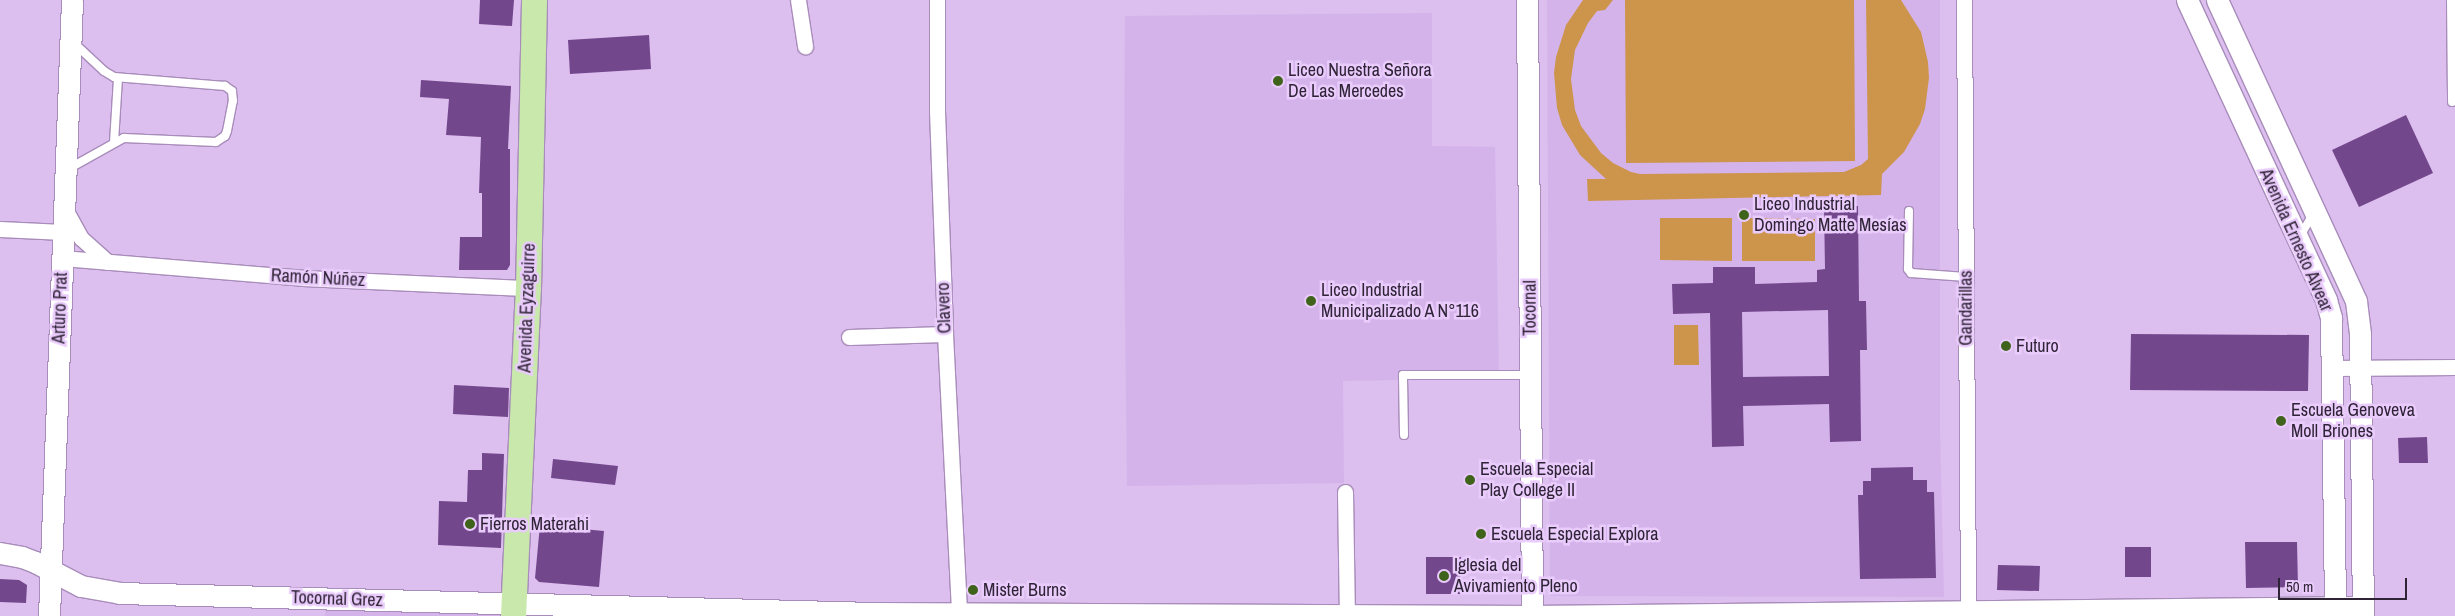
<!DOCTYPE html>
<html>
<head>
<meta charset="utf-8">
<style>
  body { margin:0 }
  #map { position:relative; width:2455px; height:616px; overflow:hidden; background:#dcbeef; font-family:"Archivo Narrow",sans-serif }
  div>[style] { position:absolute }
  .built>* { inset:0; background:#d4b3ea }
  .green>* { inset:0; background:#cc954b }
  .building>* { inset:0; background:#73478c }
  .roads { filter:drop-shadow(1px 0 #a88cba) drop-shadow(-1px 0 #a88cba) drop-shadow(0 1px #a88cba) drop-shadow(0 -1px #a88cba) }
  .lane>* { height:8px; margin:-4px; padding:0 4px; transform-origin:4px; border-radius:4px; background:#fff }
  .street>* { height:15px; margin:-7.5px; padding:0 7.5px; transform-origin:7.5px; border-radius:7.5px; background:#fff }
  .secondary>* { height:21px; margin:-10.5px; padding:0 10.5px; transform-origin:10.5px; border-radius:10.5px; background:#fff }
  .primary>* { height:25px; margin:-12.5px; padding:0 12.5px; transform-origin:12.5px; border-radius:12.5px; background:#c8e8ac }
  .dots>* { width:14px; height:14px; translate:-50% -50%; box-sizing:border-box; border:2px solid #e9cbfc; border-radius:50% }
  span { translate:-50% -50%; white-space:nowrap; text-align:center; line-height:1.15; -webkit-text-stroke:5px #e9cbfc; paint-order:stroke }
  .poi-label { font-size:18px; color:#2f2336 }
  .left { translate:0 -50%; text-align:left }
  .street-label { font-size:18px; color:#2f2336 }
  .scale { position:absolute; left:2278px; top:578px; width:129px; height:22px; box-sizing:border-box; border:2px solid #2f2336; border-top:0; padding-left:6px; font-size:15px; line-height:18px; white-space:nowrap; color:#2f2336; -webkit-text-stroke:4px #e9cbfc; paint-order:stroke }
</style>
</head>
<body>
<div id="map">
  <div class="built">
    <div style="clip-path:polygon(1547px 0,1940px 0,1940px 431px,1944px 597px,1550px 596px)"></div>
    <div style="clip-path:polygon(1432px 13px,1432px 146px,1495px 147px,1499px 378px,1343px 381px,1344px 483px,1127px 486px,1124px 223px,1125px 16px)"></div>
    <div style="clip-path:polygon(326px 606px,501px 611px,500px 616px,325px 616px)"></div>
  </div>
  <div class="green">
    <div style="clip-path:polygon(1583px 0,1613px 0,1605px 10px,1597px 11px,1588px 23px,1575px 50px,1571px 79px,1575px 110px,1581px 126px,1601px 153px,1613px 163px,1631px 172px,1640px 174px,1844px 172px,1861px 165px,1868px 159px,1866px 0,1901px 0,1921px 32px,1928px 62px,1929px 78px,1925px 109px,1920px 124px,1904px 152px,1882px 174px,1881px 195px,1588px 201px,1587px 179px,1606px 179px,1580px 155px,1562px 125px,1557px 108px,1554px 73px,1556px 57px,1566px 25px)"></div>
    <div style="clip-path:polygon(1625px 0,1854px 0,1855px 161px,1626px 163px)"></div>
    <div style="clip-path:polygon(1660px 218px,1732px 218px,1732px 261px,1660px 260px)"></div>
    <div style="clip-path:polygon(1742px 218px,1815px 219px,1815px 261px,1742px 261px)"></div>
    <div style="clip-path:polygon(1674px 325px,1698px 325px,1699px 365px,1674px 365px)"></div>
  </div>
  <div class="building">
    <div style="clip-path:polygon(480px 0,514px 0,512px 26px,479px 24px)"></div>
    <div style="clip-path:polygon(649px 35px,651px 69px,570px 74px,568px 40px)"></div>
    <div style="clip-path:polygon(421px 80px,511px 86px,508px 149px,510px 149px,510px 265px,507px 270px,459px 270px,460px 237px,482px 237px,482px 193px,479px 193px,481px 137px,446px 135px,449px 99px,420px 97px)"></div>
    <div style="clip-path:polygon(2406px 115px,2433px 173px,2359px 207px,2332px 150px)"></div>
    <div style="clip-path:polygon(evenodd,1824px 206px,1858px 206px,1859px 301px,1866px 301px,1867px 350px,1860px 350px,1861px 441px,1830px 442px,1829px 404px,1743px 406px,1744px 446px,1712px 447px,1710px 313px,1673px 314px,1672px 284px,1713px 283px,1713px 267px,1755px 267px,1755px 284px,1817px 282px,1817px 270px,1825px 269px,1824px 206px,1828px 310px,1829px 376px,1743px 377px,1742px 312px,1828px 310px)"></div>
    <div style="clip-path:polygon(2131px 334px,2309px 335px,2308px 391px,2130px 390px)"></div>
    <div style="clip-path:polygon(454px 385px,509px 388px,508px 417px,453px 414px)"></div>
    <div style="clip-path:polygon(2427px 437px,2428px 463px,2399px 463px,2398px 438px)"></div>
    <div style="clip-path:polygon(482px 453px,504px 454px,501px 548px,438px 545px,439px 501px,467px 502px,468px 470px,482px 470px)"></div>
    <div style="clip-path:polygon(553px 459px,618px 466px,615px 485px,551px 478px)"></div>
    <div style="clip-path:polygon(1913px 467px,1913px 480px,1927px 480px,1927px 492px,1934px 492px,1936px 578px,1860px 579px,1858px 495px,1863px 495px,1863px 481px,1871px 481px,1871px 468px)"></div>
    <div style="clip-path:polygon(540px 525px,604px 531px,599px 587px,539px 582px,535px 578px)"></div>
    <div style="clip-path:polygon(2245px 542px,2297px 542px,2298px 587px,2246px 588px)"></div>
    <div style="clip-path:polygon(2125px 547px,2151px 547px,2151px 577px,2125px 577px)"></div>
    <div style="clip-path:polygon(1426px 557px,1461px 557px,1461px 594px,1426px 594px)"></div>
    <div style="clip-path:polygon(1998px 565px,2040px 566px,2039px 591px,1997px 590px)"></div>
    <div style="clip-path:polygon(0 579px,19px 580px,27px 585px,26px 603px,0 602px)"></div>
  </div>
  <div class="roads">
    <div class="lane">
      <div style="left:2451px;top:0;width:102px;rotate:89.4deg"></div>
      <div style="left:114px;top:142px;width:64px;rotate:-86.4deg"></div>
      <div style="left:70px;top:168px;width:62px;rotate:-29.1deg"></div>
      <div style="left:124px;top:138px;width:92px;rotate:2.5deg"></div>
      <div style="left:216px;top:142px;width:11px;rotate:-34deg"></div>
      <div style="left:225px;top:136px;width:5px;rotate:-68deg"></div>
      <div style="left:227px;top:131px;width:31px;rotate:-79deg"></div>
      <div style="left:233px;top:101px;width:10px;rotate:-96deg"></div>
      <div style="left:232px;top:91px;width:9px;rotate:-144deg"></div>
      <div style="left:225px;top:86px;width:111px;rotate:-175.4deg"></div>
      <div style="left:114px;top:77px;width:12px;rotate:-149deg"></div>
      <div style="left:104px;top:71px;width:40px;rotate:-137deg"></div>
      <div style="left:1909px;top:211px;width:58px;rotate:91deg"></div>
      <div style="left:1908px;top:269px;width:5px;rotate:53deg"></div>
      <div style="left:1911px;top:273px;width:55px;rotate:4.2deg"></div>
      <div style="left:2300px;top:236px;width:26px;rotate:-59deg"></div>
      <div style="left:1404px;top:435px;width:60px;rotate:-91deg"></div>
      <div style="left:1403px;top:375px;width:126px"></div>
    </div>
    <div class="street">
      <div style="left:798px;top:0;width:47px;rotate:81.3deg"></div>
      <div style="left:937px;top:0;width:111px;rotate:90deg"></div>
      <div style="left:937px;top:111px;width:223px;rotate:87.9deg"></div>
      <div style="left:945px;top:334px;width:281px;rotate:87.1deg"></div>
      <div style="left:1964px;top:0;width:611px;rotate:89.62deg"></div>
      <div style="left:66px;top:211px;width:31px;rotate:61deg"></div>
      <div style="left:81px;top:238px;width:36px;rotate:42deg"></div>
      <div style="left:0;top:229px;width:63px;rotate:2.7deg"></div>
      <div style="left:62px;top:258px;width:244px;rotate:4.7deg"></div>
      <div style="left:305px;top:278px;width:223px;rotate:2.6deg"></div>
      <div style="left:849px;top:337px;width:96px;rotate:-1.8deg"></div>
      <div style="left:2333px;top:368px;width:122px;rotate:-0.5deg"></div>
      <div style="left:1345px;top:492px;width:124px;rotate:89.1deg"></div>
    </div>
    <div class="secondary">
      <div style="left:1527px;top:0;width:616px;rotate:89.53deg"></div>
      <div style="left:2187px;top:0;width:331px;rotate:65.1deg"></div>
      <div style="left:2326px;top:300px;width:19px;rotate:74deg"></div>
      <div style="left:2331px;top:318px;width:298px;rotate:89.2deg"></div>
      <div style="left:2217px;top:0;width:332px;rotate:65.2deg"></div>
      <div style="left:2356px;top:301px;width:34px;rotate:83deg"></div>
      <div style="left:2360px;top:335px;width:281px;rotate:89.4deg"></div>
      <div style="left:0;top:553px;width:22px;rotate:10deg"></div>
      <div style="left:22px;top:557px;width:14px;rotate:21deg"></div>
      <div style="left:35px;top:562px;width:52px;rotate:27.6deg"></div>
      <div style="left:81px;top:586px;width:39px;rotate:10deg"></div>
      <div style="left:119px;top:593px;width:753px;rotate:1.52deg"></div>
      <div style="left:872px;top:613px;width:660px;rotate:0.26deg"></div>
      <div style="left:1532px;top:616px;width:830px;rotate:-0.62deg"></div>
      <div style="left:49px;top:616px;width:616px;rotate:-87.86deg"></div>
    </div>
    <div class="primary">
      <div style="left:513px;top:616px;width:328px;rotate:-87.4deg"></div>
      <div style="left:528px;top:288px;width:288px;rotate:-88.8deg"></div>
    </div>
  </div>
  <div class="dots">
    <div style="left:1278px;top:81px;background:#3f631a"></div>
    <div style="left:1744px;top:215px;background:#3f631a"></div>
    <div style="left:1311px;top:301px;background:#3f631a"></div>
    <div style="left:2006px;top:346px;background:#3f631a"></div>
    <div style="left:2281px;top:421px;background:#3f631a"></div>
    <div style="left:1470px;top:480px;background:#3f631a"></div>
    <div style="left:470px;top:524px;background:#3f631a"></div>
    <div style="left:1481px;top:534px;background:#3f631a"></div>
    <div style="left:1444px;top:576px;background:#3f631a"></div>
    <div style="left:973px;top:590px;background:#3f631a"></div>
  </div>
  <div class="poi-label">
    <span class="left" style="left:1288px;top:81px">Liceo Nuestra Señora<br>De Las Mercedes</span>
    <span class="left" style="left:1754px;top:215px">Liceo Industrial<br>Domingo Matte Mesías</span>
    <span class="left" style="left:1321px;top:301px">Liceo Industrial<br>Municipalizado A N°116</span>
    <span class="left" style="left:2016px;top:346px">Futuro</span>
    <span class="left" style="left:2291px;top:421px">Escuela Genoveva<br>Moll Briones</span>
    <span class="left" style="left:1480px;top:480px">Escuela Especial<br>Play College II</span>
    <span class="left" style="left:480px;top:524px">Fierros Materahi</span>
    <span class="left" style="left:1491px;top:534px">Escuela Especial Explora</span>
    <span class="left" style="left:1454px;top:576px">Iglesia del<br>Avivamiento Pleno</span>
    <span class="left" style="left:983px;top:590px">Mister Burns</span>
  </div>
  <div class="street-label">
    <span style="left:2296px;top:240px;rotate:66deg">Avenida Ernesto Alvear</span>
    <span style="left:318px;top:278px;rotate:3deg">Ramón Núñez</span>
    <span style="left:60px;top:308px;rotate:-88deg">Arturo Prat</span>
    <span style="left:527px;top:308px;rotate:-88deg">Avenida Eyzaguirre</span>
    <span style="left:944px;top:308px;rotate:-92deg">Clavero</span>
    <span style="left:1530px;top:308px;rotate:-90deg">Tocornal</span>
    <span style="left:1966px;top:308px;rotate:-90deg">Gandarillas</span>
    <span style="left:337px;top:599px;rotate:2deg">Tocornal Grez</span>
  </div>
  <div class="scale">50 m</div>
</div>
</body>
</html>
